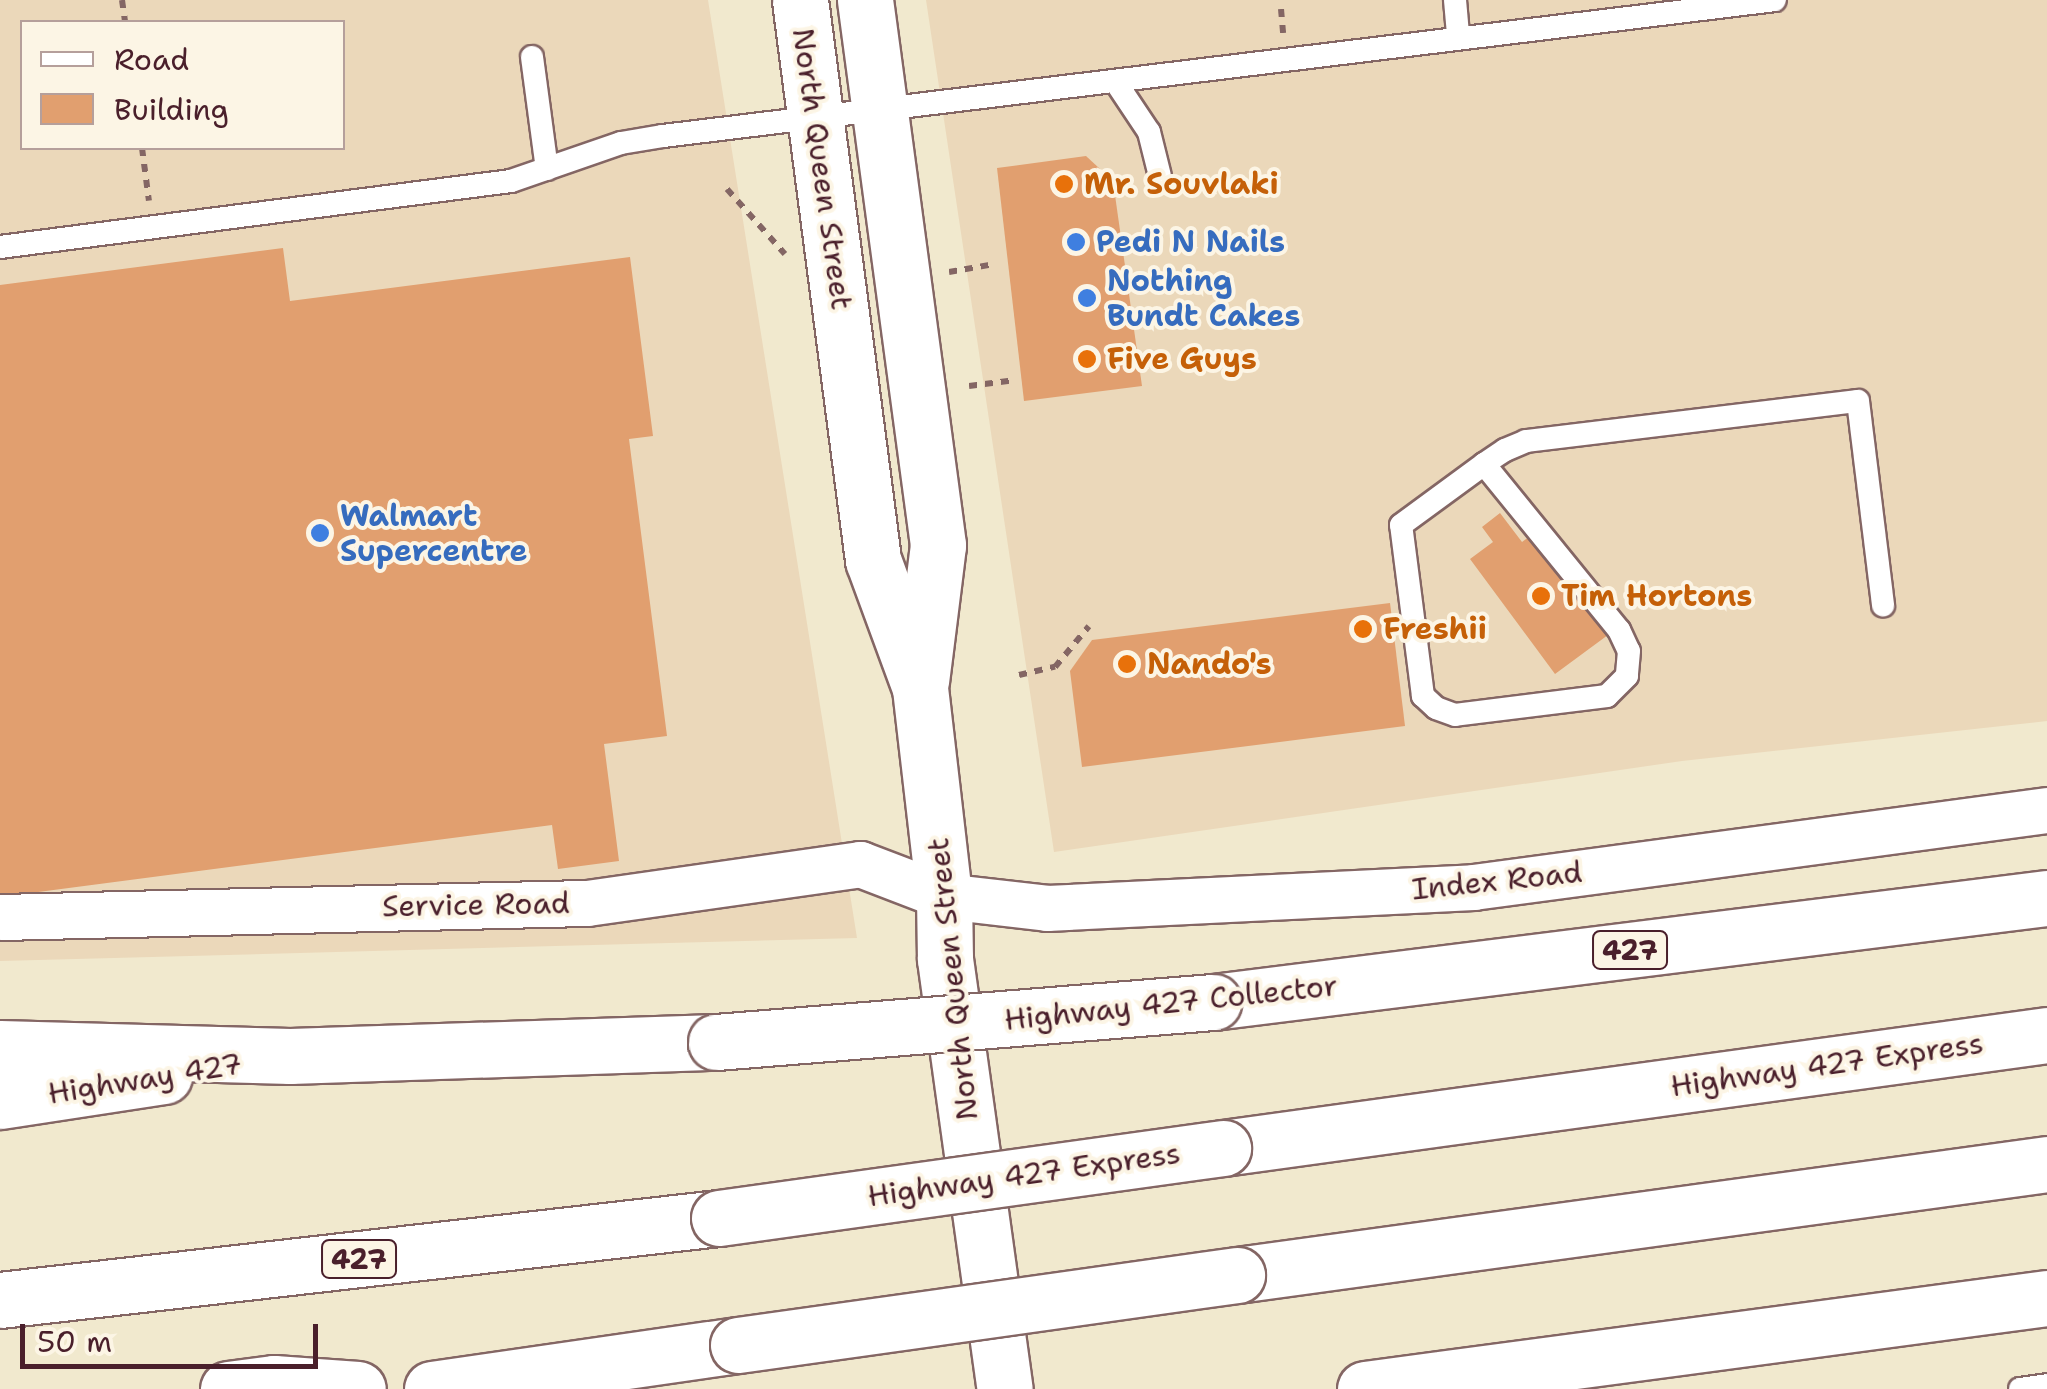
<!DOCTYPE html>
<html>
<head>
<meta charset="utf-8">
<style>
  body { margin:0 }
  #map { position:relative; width:2047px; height:1389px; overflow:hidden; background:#f1e9ce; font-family:"Shantell Sans",sans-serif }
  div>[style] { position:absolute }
  .built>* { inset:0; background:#ebd8ba }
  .building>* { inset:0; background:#e19f6f }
  .path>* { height:6px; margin-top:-3px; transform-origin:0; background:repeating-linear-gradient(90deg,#846664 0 8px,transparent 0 16px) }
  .roads { filter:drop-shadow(2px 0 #846664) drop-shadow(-2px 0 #846664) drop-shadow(0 2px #846664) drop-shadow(0 -2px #846664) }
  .service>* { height:22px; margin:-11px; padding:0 11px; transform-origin:11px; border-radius:11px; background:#fff }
  .minor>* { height:45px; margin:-22.5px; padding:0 22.5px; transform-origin:22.5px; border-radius:22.5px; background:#fff }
  .secondary>* { height:55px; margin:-27.5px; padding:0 27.5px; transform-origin:27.5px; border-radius:27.5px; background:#fff }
  .motorway>* { height:55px; margin:-27.5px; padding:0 27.5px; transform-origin:27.5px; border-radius:27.5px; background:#fff }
  .bridges { filter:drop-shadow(2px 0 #846664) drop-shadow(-2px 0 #846664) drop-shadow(0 2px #846664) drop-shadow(0 -2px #846664) }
  .motorway-bridge>* { height:55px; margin:-27.5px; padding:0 27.5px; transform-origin:27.5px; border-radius:27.5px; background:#fff }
  .dots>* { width:28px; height:28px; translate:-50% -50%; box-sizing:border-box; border:5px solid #fcf5e5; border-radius:50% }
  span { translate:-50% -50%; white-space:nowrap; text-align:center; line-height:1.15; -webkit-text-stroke:8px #fcf5e5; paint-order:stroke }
  .shield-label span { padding:2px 8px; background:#fcf5e5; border:2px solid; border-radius:8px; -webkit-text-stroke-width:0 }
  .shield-label { font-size:28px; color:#4a1f2b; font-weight:700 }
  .street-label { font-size:30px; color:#4a1f2b }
  .food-label { font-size:30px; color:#c56008; font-weight:700 }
  .left { translate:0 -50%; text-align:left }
  .shop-label { font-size:30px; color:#366cbe; font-weight:700 }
  .legend { position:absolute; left:20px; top:20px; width:325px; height:130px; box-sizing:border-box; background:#fcf5e5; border:2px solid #b59f9b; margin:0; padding:12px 18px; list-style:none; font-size:30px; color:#4a1f2b }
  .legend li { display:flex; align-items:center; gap:20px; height:50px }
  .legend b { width:50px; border:2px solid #b59f9b }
  .scale { position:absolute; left:20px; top:1324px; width:298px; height:45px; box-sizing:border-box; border:5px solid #4a1f2b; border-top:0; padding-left:12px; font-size:30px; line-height:35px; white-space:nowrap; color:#4a1f2b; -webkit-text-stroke:8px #fcf5e5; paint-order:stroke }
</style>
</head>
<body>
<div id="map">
  <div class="built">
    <div style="clip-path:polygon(evenodd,0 0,708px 0,857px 938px,0 961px,0 0,22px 22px,342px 22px,342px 148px,22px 148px,22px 22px)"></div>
    <div style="clip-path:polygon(926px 0,2047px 0,2047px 721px,1682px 761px,1054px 852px)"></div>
  </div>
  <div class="building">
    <div style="clip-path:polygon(1086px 156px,1113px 181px,1142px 386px,1024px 401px,997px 168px)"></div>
    <div style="clip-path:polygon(283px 248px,290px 301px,630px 257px,653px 436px,629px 439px,667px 736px,604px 744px,619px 861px,558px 869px,552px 825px,0 897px,0 285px)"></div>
    <div style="clip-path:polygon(1500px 513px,1522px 542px,1537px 531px,1612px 632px,1555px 674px,1470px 559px,1493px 542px,1482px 527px)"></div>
    <div style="clip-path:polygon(1390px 603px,1405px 726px,1082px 767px,1070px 671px,1092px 640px)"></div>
  </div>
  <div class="path">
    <div style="left:122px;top:0;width:22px;rotate:82deg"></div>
    <div style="left:1281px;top:9px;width:24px;rotate:85deg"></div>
    <div style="left:142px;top:148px;width:53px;rotate:82.5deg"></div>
    <div style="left:727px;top:189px;width:87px;rotate:48.3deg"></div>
    <div style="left:949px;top:272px;width:47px;rotate:-9.9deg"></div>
    <div style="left:969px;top:386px;width:47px;rotate:-7.3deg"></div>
    <div style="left:1019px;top:675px;width:37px;rotate:-13deg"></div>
    <div style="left:1055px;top:667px;width:53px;rotate:-50.3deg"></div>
  </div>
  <div class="roads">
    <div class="service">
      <div style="left:1455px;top:0;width:35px;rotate:85deg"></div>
      <div style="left:532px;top:57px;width:113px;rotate:82.4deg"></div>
      <div style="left:1115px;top:81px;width:61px;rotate:56.3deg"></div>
      <div style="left:1149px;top:132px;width:45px;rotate:76deg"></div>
      <div style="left:0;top:247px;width:515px;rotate:-7.36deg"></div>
      <div style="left:511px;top:181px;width:116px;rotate:-19.1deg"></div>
      <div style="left:621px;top:143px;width:43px;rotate:-9.5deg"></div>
      <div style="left:663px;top:136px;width:1120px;rotate:-6.97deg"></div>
      <div style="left:1484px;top:464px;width:214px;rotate:50.9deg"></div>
      <div style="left:1619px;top:630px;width:23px;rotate:65deg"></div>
      <div style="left:1629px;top:651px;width:25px;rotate:95deg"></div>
      <div style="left:1627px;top:676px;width:28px;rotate:135deg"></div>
      <div style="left:1607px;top:696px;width:153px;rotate:172.9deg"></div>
      <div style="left:1455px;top:715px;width:20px;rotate:-160deg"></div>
      <div style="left:1436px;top:708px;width:18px;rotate:-137deg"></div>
      <div style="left:1423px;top:696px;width:172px;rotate:-97.3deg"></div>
      <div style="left:1401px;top:525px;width:103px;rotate:-36.3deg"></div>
      <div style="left:1484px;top:464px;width:25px;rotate:-34deg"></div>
      <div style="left:1505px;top:450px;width:23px;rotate:-23deg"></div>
      <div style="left:1526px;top:441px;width:334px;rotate:-6.9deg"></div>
      <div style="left:1858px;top:401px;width:206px;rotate:83deg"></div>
      <div style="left:2020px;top:1389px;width:27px;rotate:-8deg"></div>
    </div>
    <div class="minor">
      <div style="left:0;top:917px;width:587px;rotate:-1.37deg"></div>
      <div style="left:587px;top:903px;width:276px;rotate:-8.1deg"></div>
      <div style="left:860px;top:864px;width:90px;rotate:20.9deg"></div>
      <div style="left:944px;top:896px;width:104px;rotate:6.6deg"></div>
      <div style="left:1047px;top:908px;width:427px;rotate:-2.8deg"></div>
      <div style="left:1473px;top:887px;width:579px;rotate:-7.64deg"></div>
    </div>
    <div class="secondary">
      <div style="left:800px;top:0;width:565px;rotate:82.57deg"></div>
      <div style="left:873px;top:560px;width:136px;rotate:69.8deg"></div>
      <div style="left:920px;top:688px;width:209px;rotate:83.4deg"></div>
      <div style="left:944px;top:896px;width:63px;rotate:89.1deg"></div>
      <div style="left:945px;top:959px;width:434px;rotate:82.1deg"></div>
      <div style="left:865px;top:0;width:550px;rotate:82.37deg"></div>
      <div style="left:938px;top:545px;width:137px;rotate:97.1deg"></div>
    </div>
    <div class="motorway">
      <div style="left:1213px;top:1002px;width:840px;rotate:-7.11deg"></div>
      <div style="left:0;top:1048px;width:290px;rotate:1.6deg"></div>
      <div style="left:290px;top:1056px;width:426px;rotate:-1.9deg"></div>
      <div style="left:0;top:1101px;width:166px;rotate:-8.7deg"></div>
      <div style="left:1223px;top:1148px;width:832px;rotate:-7.81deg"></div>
      <div style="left:1237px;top:1275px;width:818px;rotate:-7.8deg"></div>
      <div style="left:0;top:1300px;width:724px;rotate:-6.51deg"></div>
      <div style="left:228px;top:1389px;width:46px;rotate:-7.4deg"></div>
      <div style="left:274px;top:1383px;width:84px;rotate:4.1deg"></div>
      <div style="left:432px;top:1389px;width:309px;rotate:-8.2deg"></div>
      <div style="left:1365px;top:1389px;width:688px;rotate:-7.6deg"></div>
    </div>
  </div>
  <div class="bridges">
    <div class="motorway-bridge">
      <div style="left:716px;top:1042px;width:499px;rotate:-4.6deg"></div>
      <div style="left:719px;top:1218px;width:509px;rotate:-7.91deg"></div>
      <div style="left:738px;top:1345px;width:504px;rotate:-7.99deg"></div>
    </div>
  </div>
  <div class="dots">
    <div style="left:1064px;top:184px;background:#e8710a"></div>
    <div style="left:1076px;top:242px;background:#3f7fe0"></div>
    <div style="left:1087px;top:298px;background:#3f7fe0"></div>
    <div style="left:1087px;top:359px;background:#e8710a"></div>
    <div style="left:320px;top:533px;background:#3f7fe0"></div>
    <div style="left:1541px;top:596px;background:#e8710a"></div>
    <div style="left:1363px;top:629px;background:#e8710a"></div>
    <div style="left:1127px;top:664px;background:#e8710a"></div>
  </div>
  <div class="shield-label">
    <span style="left:1630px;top:950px">427</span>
    <span style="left:359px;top:1259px">427</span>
  </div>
  <div class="street-label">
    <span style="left:822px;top:169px;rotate:82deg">North Queen Street</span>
    <span style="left:1497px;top:881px;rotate:-6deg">Index Road</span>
    <span style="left:476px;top:905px;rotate:-1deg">Service Road</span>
    <span style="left:953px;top:979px;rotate:-96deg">North Queen Street</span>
    <span style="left:1171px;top:1003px;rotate:-6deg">Highway 427 Collector</span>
    <span style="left:1827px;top:1065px;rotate:-8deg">Highway 427 Express</span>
    <span style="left:145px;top:1079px;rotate:-9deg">Highway 427</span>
    <span style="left:1024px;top:1175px;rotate:-8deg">Highway 427 Express</span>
  </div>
  <div class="food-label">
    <span class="left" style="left:1084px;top:184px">Mr. Souvlaki</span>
    <span class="left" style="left:1107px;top:359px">Five Guys</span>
    <span class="left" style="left:1561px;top:596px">Tim Hortons</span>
    <span class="left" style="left:1383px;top:629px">Freshii</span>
    <span class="left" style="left:1147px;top:664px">Nando's</span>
  </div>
  <div class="shop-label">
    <span class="left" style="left:1096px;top:242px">Pedi N Nails</span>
    <span class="left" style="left:1107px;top:298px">Nothing<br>Bundt Cakes</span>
    <span class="left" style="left:340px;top:533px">Walmart<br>Supercentre</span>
  </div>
  <ul class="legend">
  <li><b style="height:12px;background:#fff"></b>Road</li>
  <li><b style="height:28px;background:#e19f6f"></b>Building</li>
  </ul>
  <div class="scale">50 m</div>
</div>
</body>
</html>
